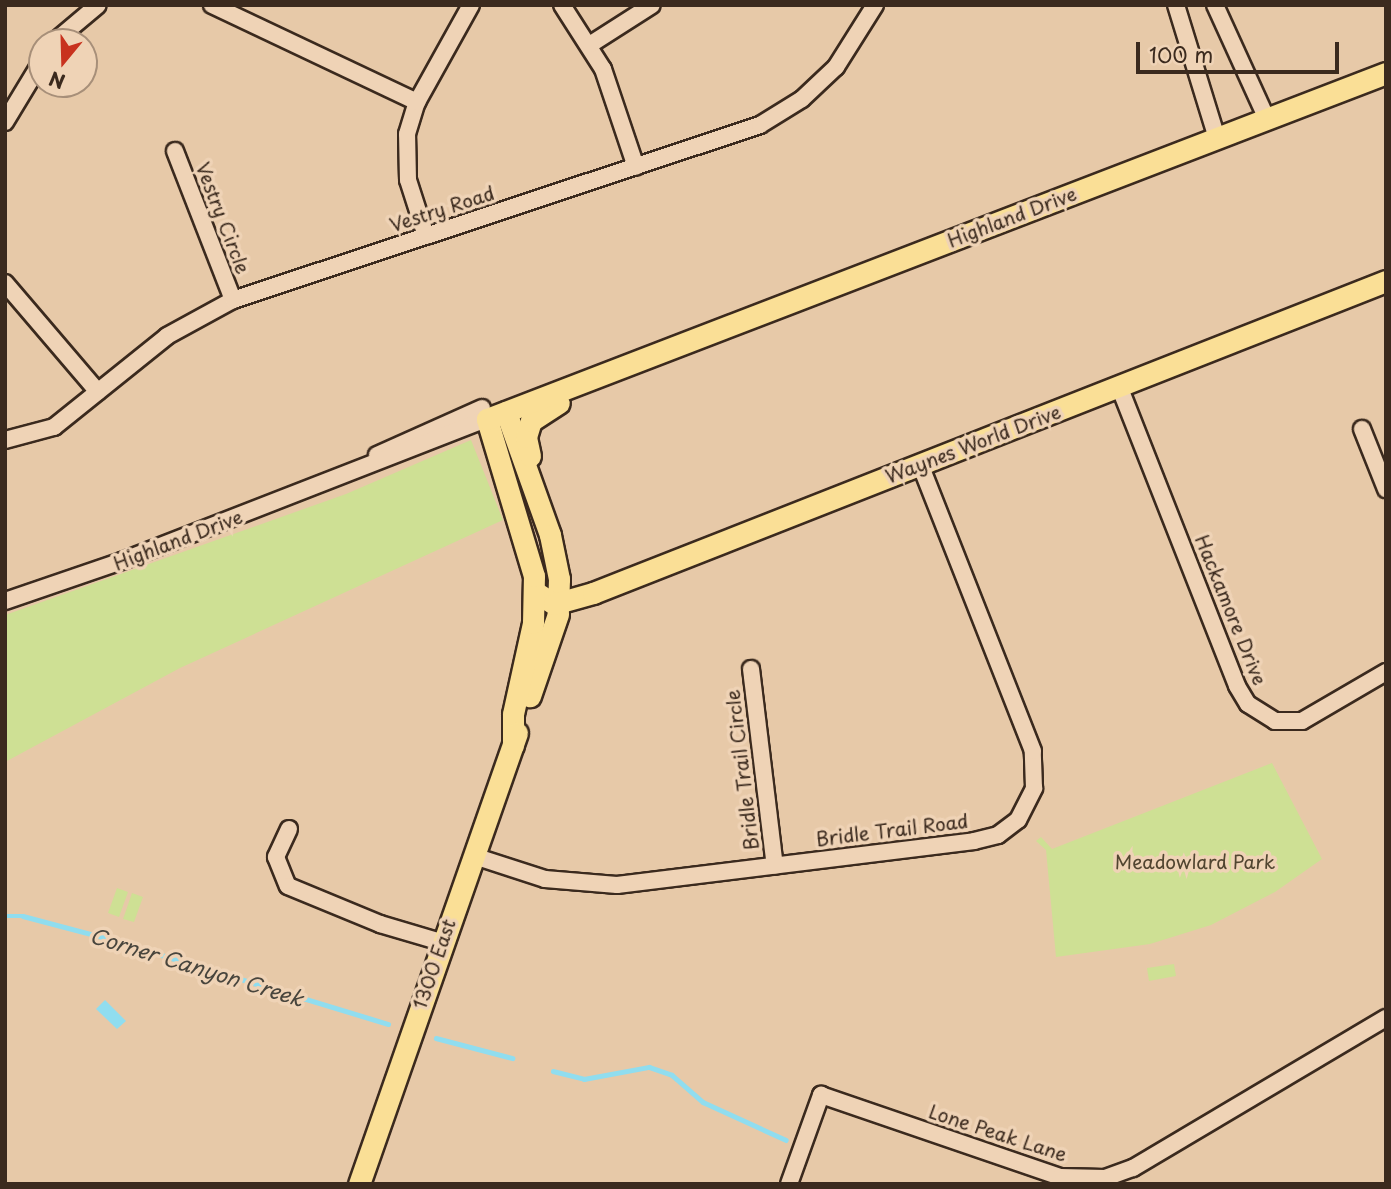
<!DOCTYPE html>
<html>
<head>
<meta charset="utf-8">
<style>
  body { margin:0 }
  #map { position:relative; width:1391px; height:1189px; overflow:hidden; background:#e7c9a8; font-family:"Playpen Sans",sans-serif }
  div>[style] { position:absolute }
  .green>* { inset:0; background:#cee094 }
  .water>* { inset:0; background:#90ddef }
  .stream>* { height:4.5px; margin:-2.25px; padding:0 2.25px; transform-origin:2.25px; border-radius:2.25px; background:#90ddef }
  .roads { filter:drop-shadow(2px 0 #3b2a1e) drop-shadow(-2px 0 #3b2a1e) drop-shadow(0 2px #3b2a1e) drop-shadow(0 -2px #3b2a1e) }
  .minor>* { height:16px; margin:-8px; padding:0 8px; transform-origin:8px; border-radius:8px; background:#efd3b6 }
  .major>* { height:21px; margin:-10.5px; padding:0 10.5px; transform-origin:10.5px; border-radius:10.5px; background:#fadf96 }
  span { translate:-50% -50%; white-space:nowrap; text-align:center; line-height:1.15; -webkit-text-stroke:7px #efd3b6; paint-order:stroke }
  .street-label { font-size:19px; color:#3b2a1e }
  .park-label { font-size:19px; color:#514530 }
  .water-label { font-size:21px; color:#48453d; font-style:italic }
  .frame { position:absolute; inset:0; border:7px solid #3b2a1e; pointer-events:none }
  .north { position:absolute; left:28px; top:28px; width:70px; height:70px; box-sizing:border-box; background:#efd3b6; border:2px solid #a78f79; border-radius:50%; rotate:199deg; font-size:19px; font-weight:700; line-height:28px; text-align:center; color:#3b2a1e }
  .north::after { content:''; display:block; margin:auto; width:24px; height:32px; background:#c8321e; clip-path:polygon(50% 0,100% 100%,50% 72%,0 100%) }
  .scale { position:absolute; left:1136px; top:42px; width:203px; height:32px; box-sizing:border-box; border:4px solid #3b2a1e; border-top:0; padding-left:9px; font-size:21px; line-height:24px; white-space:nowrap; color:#3b2a1e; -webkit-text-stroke:5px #efd3b6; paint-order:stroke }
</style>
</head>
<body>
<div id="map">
  <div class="green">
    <div style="clip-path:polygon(471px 440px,503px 520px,180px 668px,5px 762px,5px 615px,346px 494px)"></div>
    <div style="clip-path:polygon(1272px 763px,1322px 859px,1275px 892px,1211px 925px,1150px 944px,1056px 957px,1046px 850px,1036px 841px,1041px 837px,1052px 849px)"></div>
    <div style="clip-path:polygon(117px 888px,128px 892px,119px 917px,108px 913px)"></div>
    <div style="clip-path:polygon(132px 893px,143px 897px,134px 922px,123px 919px)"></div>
    <div style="clip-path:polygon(1174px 964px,1176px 976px,1149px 981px,1147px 968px)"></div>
  </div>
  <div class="water">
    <div style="clip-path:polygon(105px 1000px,126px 1021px,117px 1029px,96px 1009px)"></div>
  </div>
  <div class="stream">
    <div style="left:5px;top:916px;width:18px"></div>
    <div style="left:23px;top:916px;width:82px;rotate:14.9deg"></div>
    <div style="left:102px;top:937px;width:299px;rotate:16.9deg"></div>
    <div style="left:436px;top:1038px;width:79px;rotate:14.7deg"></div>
    <div style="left:553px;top:1071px;width:32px;rotate:14deg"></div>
    <div style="left:584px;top:1079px;width:66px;rotate:-10.5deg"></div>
    <div style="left:649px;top:1067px;width:24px;rotate:19deg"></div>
    <div style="left:672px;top:1075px;width:41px;rotate:41.1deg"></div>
    <div style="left:703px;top:1102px;width:91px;rotate:24.6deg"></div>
  </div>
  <div class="roads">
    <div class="minor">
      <div style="left:212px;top:5px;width:227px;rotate:25.3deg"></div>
      <div style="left:562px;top:5px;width:76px;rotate:57.4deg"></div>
      <div style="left:603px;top:69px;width:103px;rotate:71.4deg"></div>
      <div style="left:1176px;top:5px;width:139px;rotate:72.9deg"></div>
      <div style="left:1215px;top:5px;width:125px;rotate:65.5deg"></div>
      <div style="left:54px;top:42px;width:57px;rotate:-40.1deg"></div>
      <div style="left:591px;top:44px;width:72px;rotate:-32.6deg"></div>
      <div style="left:5px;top:122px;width:71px;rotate:-58.8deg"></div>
      <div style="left:175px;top:151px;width:160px;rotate:68.7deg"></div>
      <div style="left:426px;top:236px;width:59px;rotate:-107.8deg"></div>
      <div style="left:408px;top:180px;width:46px;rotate:-91.2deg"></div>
      <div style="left:407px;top:134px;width:34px;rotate:-73deg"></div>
      <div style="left:417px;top:102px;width:111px;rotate:-60.9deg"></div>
      <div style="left:5px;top:283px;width:143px;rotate:49.5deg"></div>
      <div style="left:1119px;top:386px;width:322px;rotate:68.5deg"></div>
      <div style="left:1237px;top:686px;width:21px;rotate:59deg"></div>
      <div style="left:1248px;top:704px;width:32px;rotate:32deg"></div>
      <div style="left:1275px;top:721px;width:27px"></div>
      <div style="left:1302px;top:721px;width:97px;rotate:-30.3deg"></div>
      <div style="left:1362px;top:429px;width:65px;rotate:68.2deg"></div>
      <div style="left:5px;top:440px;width:51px;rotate:-14.9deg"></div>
      <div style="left:54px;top:427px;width:145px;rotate:-38.8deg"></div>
      <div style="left:167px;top:336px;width:75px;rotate:-28.6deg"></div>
      <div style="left:233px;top:300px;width:555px;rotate:-18.37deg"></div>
      <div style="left:760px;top:125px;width:49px;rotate:-31.8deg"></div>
      <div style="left:802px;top:99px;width:47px;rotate:-43.3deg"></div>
      <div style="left:836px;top:67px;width:73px;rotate:-57.8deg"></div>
      <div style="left:377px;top:455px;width:115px;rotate:-24.1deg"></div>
      <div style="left:5px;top:601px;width:124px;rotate:-18.9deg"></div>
      <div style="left:122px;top:561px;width:392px;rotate:-21.3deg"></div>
      <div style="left:751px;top:669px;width:198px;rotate:83.1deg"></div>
      <div style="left:289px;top:829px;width:31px;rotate:115deg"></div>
      <div style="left:276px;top:857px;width:31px;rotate:68deg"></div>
      <div style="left:288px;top:886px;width:100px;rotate:22.4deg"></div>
      <div style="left:380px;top:924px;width:64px;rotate:16.4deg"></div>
      <div style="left:474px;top:856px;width:75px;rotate:17.9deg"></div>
      <div style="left:545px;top:879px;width:72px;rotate:4.8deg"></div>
      <div style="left:617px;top:885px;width:360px;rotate:-7deg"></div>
      <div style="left:974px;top:841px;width:25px;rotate:-14deg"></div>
      <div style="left:998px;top:835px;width:25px;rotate:-37deg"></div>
      <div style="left:1018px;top:820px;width:36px;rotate:-63deg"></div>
      <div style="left:1034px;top:788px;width:37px;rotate:-92deg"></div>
      <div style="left:1033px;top:751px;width:308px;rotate:-111.5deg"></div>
      <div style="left:789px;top:1184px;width:95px;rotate:-70.2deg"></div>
      <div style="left:821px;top:1095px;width:253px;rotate:18.9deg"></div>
      <div style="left:1060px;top:1177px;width:45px;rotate:1.3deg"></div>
      <div style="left:1105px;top:1178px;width:30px;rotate:-20deg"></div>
      <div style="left:1133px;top:1168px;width:294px;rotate:-30.7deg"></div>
    </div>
    <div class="major">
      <div style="left:506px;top:412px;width:131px;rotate:70.3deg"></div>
      <div style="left:550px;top:535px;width:45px;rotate:78.4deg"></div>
      <div style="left:559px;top:579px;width:35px;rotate:92deg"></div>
      <div style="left:558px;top:614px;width:87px;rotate:108.9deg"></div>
      <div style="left:530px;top:456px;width:19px;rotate:-102deg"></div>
      <div style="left:526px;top:437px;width:17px;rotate:-73deg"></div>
      <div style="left:531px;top:421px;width:33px;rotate:-33deg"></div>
      <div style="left:535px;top:592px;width:22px;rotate:32deg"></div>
      <div style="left:554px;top:604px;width:41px;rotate:-15.8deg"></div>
      <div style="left:593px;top:593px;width:852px;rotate:-21.48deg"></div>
      <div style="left:513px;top:745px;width:31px;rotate:-90deg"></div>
      <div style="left:513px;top:714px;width:93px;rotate:-77.6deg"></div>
      <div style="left:533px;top:623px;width:47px;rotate:-88.8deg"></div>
      <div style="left:534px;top:576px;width:164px;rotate:-106.7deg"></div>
      <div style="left:487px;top:419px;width:963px;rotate:-21.05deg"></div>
      <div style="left:359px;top:1184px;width:478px;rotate:-70.7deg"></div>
    </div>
  </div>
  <div class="street-label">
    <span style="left:442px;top:209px;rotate:-18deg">Vestry Road</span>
    <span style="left:1012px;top:217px;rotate:-21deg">Highland Drive</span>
    <span style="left:223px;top:218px;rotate:69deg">Vestry Circle</span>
    <span style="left:973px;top:444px;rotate:-21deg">Waynes World Drive</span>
    <span style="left:178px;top:540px;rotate:-21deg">Highland Drive</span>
    <span style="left:1231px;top:610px;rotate:68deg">Hackamore Drive</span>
    <span style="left:742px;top:770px;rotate:-97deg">Bridle Trail Circle</span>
    <span style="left:892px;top:830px;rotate:-7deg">Bridle Trail Road</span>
    <span style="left:434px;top:964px;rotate:-71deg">1300 East</span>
    <span style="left:998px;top:1133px;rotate:18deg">Lone Peak Lane</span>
  </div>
  <div class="park-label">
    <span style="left:1195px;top:862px">Meadowlard Park</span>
  </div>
  <div class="water-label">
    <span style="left:197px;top:966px;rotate:17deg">Corner Canyon Creek</span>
  </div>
  <div class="frame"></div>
  <div class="north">N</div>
  <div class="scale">100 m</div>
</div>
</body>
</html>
